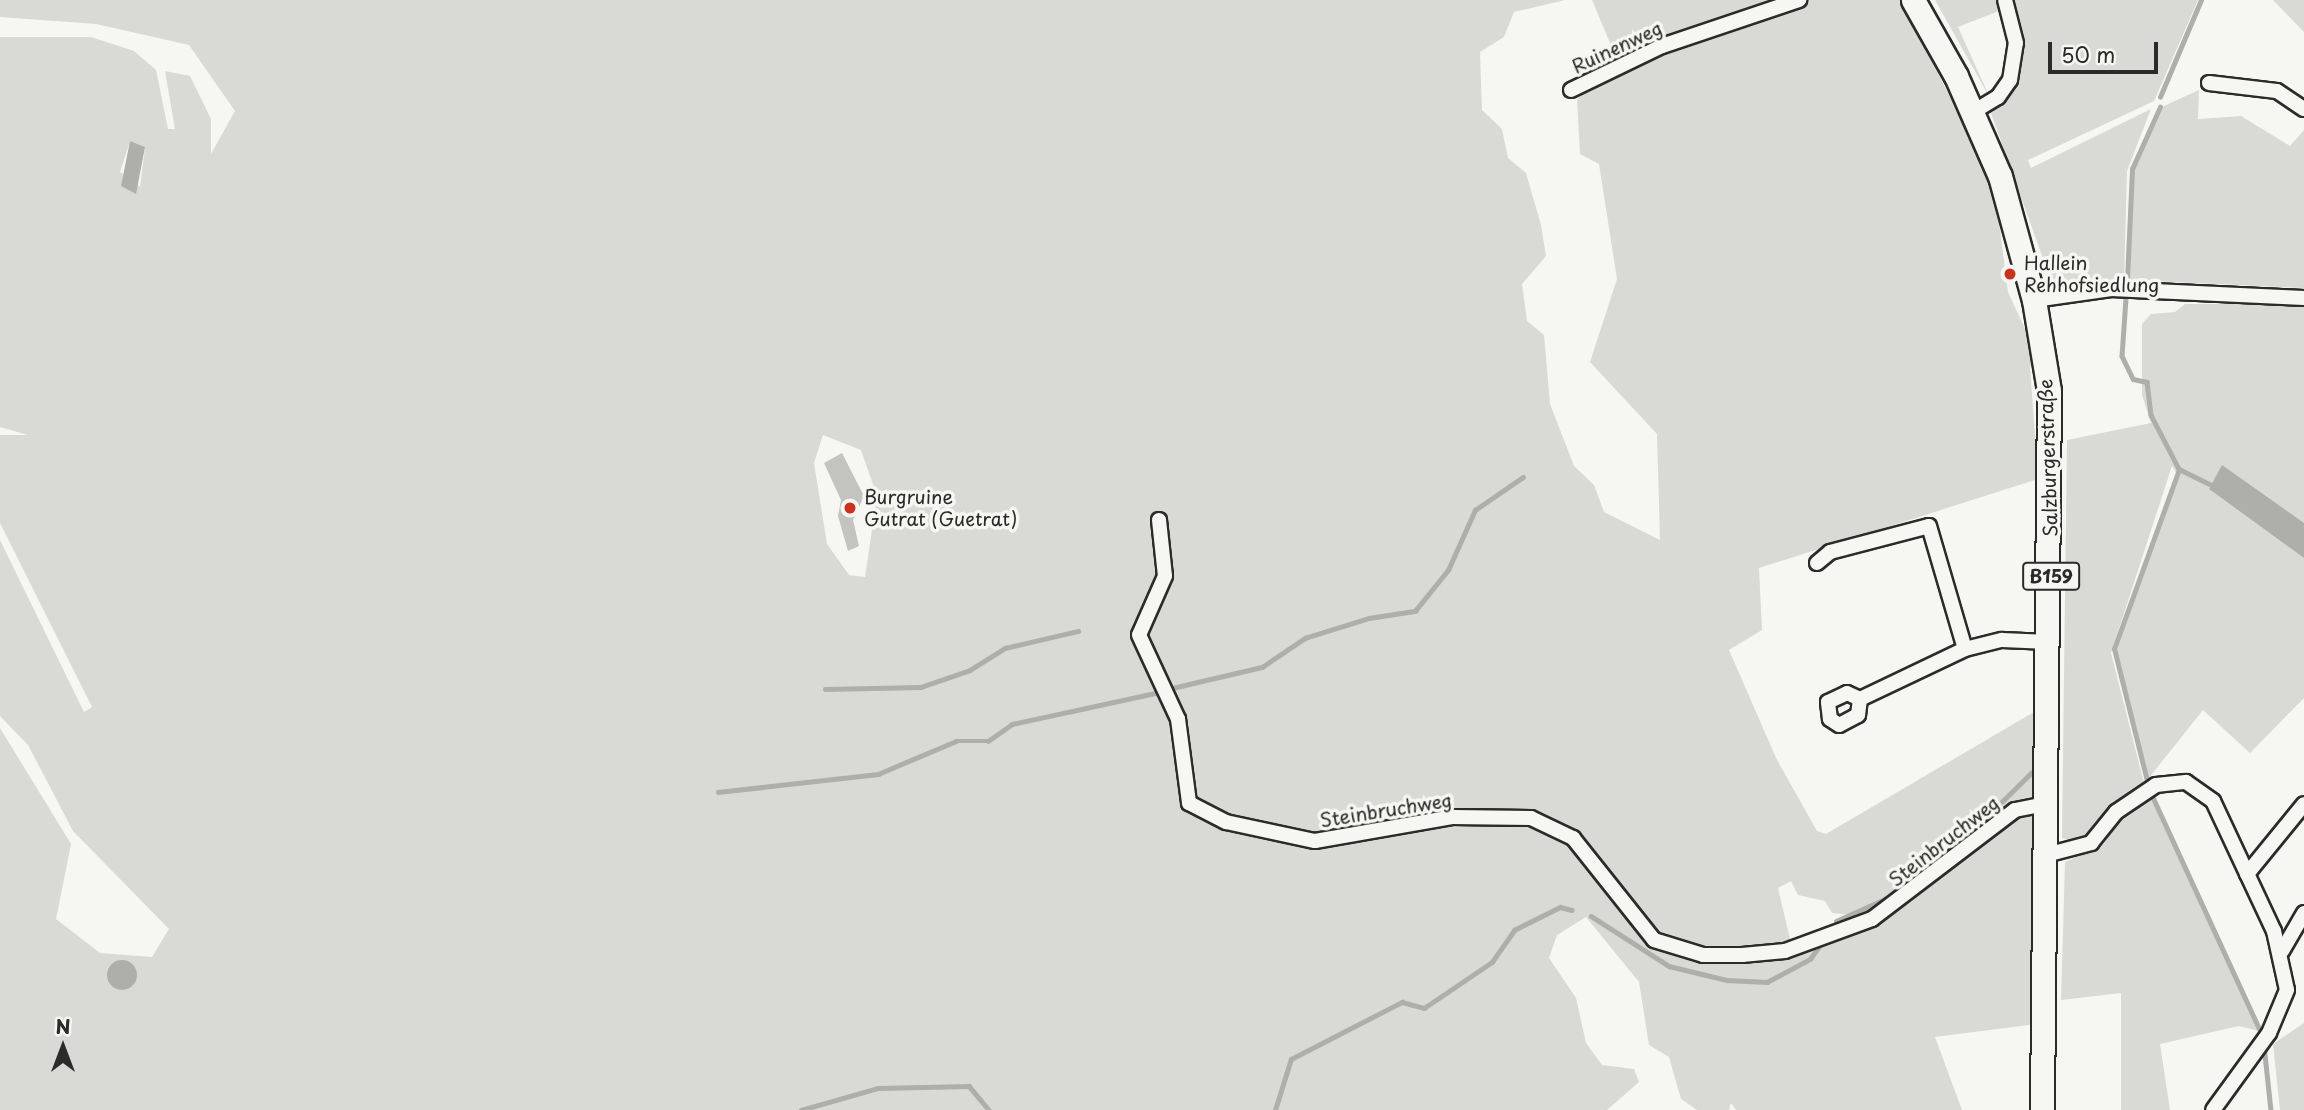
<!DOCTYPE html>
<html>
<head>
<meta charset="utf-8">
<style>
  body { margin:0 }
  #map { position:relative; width:2304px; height:1110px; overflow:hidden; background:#f6f6f2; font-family:"Playpen Sans",sans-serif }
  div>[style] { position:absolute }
  .green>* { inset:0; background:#d9d9d5 }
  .water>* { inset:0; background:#aeaeab }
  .round { border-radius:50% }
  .stream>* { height:4.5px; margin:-2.25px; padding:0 2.25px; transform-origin:2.25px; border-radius:2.25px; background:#aeaeab }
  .building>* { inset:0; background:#c3c3c0 }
  .roads { filter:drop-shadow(2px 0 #2b2b2b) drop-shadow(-2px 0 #2b2b2b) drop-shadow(0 2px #2b2b2b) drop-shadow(0 -2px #2b2b2b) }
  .minor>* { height:14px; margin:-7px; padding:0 7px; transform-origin:7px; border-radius:7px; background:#f6f6f2 }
  .primary>* { height:23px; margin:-11.5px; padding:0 11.5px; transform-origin:11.5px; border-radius:11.5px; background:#f6f6f2 }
  .dots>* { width:19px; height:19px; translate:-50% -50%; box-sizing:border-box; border:4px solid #f6f6f2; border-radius:50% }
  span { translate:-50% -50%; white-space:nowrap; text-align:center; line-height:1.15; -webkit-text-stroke:7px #f6f6f2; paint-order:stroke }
  .shield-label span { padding:2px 5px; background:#f6f6f2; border:2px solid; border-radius:5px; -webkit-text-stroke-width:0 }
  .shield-label { font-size:18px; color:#2b2b2b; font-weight:700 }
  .street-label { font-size:19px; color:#2b2b2b }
  .poi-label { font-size:19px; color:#2b2b2b }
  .left { translate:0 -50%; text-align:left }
  .north { position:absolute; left:28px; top:1012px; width:70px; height:70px; -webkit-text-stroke:5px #f6f6f2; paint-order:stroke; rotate:0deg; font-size:19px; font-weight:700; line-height:28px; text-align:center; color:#2b2b2b }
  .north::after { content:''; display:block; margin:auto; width:24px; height:32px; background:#2b2b2b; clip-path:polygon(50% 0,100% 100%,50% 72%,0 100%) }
  .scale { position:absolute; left:2048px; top:42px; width:110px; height:32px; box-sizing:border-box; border:4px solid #2b2b2b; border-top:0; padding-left:9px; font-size:21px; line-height:24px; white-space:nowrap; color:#2b2b2b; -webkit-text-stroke:5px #f6f6f2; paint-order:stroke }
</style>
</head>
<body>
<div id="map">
  <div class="green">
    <div style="clip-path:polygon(evenodd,0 0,1565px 0,1514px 12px,1504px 37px,1480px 52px,1482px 110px,1502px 129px,1508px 158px,1526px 173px,1541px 225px,1546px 256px,1522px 284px,1527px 321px,1544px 335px,1550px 404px,1574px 466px,1594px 485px,1604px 512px,1660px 540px,1657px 434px,1590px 362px,1617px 279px,1599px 164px,1580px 154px,1577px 100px,1589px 87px,1664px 50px,1808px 0,1901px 0,1994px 184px,2008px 292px,2037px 355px,2030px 366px,2038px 479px,1759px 568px,1762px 630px,1729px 650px,1777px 760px,1817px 831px,1826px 834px,2034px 712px,2034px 796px,2009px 802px,1895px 895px,1852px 915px,1832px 913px,1825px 901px,1798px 895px,1791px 881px,1778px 888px,1790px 939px,1871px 927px,1941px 878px,2013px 815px,2038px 810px,2035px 1024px,1935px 1037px,1962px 1110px,1736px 1110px,1731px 1103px,1729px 1110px,1697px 1110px,1681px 1099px,1669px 1057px,1649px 1045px,1639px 982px,1586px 917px,1557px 935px,1549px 958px,1576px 998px,1586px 1043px,1602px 1065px,1634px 1069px,1639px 1082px,1607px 1110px,0 1110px,0 728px,71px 844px,56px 919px,100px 953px,152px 957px,169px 929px,73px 831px,28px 745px,0 716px,0 540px,84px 712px,92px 707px,0 523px,0 435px,28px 435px,0 427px,0 37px,91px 37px,134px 51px,156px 70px,168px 129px,175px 129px,165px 71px,190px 76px,211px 119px,211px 154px,235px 111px,189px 45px,96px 24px,0 17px,0 0,130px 141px,145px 147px,140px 187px,120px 172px,130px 141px,0 0,823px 435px,861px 450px,877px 496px,865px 577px,849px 575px,827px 544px,814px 463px,823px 435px)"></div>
    <div style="clip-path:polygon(1592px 0,1790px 0,1618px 62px)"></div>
    <div style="clip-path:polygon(1935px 0,2002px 0,2004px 9px,1958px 27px,1990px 98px)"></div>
    <div style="clip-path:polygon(2008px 0,2198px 0,2154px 101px,2028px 160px,2031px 168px,2151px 109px,2127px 171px,2124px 279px,2061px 283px,2050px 278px,1991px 113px,2015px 75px)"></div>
    <div style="clip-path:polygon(2273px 0,2304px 0,2304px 32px)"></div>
    <div style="clip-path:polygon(2199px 90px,2198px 119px,2241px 116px,2290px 146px,2304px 130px,2304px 288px,2129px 280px,2134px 171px,2164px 106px)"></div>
    <div style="clip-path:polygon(2185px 304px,2304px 304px,2304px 523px,2209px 489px,2304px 558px,2304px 698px,2250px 753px,2203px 710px,2148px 779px,2116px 654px,2176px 473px,2172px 466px,2111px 653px,2144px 783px,2119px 799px,2087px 836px,2072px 841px,2062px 838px,2067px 440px,2151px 423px,2142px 395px,2142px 324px,2151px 314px,2175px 312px)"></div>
    <div style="clip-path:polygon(2149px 795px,2259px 1031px,2239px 1026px,2160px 1044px,2170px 1110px,2121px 1110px,2121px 993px,2061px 1000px,2065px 862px,2104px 844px,2123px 813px)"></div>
    <div style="clip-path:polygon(2304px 1023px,2304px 1110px,2280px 1110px,2273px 1044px)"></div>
  </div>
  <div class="water">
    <div style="clip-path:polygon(130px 141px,145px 147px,136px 194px,121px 186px)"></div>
    <div style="clip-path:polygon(2222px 465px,2304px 523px,2304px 558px,2209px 489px)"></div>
    <div class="round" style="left:107px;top:960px;width:30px;height:30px"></div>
  </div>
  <div class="stream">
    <div style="left:2160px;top:97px;width:105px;rotate:-67.1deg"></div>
    <div style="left:2127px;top:280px;width:111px;rotate:-87.4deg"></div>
    <div style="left:2132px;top:169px;width:68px;rotate:-65.7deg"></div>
    <div style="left:2126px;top:298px;width:58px;rotate:93.9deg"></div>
    <div style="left:2122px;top:356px;width:25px;rotate:64deg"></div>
    <div style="left:2133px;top:379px;width:14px;rotate:12deg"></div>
    <div style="left:2147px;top:382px;width:33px;rotate:83deg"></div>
    <div style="left:2151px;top:415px;width:61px;rotate:62.6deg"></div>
    <div style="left:2179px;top:469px;width:37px;rotate:26deg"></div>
    <div style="left:825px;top:689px;width:96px;rotate:-1.2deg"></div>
    <div style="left:921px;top:687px;width:52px;rotate:-19.1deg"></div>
    <div style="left:970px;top:670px;width:41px;rotate:-32.2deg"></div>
    <div style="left:1005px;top:648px;width:75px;rotate:-13.1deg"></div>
    <div style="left:1168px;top:689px;width:97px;rotate:-13.2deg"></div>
    <div style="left:1262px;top:667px;width:52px;rotate:-34deg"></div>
    <div style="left:1305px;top:638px;width:67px;rotate:-17.4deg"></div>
    <div style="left:1369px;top:618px;width:47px;rotate:-8.7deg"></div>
    <div style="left:1415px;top:611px;width:53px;rotate:-51.2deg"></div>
    <div style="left:1448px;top:570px;width:66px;rotate:-65.8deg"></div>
    <div style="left:1475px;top:510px;width:58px;rotate:-34.5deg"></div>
    <div style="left:2148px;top:785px;width:140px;rotate:-104deg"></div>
    <div style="left:2114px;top:649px;width:191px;rotate:-70.1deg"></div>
    <div style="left:718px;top:792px;width:161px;rotate:-6.4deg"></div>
    <div style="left:878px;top:774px;width:85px;rotate:-22.9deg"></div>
    <div style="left:956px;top:741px;width:32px"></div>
    <div style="left:988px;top:741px;width:29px;rotate:-35deg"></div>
    <div style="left:1012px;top:724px;width:146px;rotate:-12.2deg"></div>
    <div style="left:2151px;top:793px;width:265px;rotate:65.3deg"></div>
    <div style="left:1958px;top:845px;width:103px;rotate:-44.6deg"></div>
    <div style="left:1591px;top:916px;width:93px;rotate:32.7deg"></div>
    <div style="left:1669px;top:966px;width:60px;rotate:13.6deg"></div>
    <div style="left:1727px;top:980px;width:40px;rotate:2.9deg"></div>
    <div style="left:1767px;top:982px;width:49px;rotate:-28.1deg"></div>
    <div style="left:1810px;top:959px;width:19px;rotate:-54deg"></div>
    <div style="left:1836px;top:921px;width:66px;rotate:-24.2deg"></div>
    <div style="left:2264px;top:1045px;width:65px;rotate:83.9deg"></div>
    <div style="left:801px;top:1110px;width:80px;rotate:-15.9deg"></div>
    <div style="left:878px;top:1088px;width:91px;rotate:-1.3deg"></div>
    <div style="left:969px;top:1086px;width:31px;rotate:50deg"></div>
    <div style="left:1275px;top:1110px;width:53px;rotate:-72.6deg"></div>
    <div style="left:1291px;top:1059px;width:125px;rotate:-27.2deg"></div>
    <div style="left:1402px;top:1002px;width:23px;rotate:15deg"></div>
    <div style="left:1424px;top:1008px;width:82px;rotate:-34.1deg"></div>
    <div style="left:1492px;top:962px;width:39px;rotate:-55deg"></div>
    <div style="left:1514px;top:930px;width:51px;rotate:-26.6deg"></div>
    <div style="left:1560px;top:907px;width:12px;rotate:14deg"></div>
  </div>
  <div class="building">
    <div style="clip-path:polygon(842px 453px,864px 496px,853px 520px,859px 546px,848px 551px,838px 516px,841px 500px,824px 463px)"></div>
  </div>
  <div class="roads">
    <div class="minor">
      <div style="left:2209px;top:83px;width:68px;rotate:6.7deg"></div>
      <div style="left:2277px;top:91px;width:32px;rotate:34deg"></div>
      <div style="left:1571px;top:90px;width:101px;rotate:-25.8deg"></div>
      <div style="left:1662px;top:46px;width:145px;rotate:-18.6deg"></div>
      <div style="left:1973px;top:112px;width:29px;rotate:-31deg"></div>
      <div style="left:1998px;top:97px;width:21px;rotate:-55deg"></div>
      <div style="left:2010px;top:80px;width:37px;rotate:-81deg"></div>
      <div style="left:2016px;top:43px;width:44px;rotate:-104.3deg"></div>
      <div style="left:2034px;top:300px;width:78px;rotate:-8.1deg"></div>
      <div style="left:2111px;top:289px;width:193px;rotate:2.7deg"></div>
      <div style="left:1159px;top:520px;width:56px;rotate:83.9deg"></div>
      <div style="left:1165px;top:576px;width:64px;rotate:113.8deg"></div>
      <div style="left:1139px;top:635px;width:93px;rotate:65.1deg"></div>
      <div style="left:1178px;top:719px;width:85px;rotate:82.5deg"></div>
      <div style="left:1189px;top:803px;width:42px;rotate:27.2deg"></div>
      <div style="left:1226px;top:822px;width:91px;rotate:12.1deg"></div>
      <div style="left:1315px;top:841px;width:139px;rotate:-9.9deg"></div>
      <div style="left:1452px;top:817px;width:79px;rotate:0.7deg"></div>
      <div style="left:1531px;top:818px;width:47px;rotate:25.5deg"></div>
      <div style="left:1573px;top:838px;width:130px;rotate:51.5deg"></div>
      <div style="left:1654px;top:940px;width:51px;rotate:17deg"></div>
      <div style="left:1703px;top:955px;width:39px"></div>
      <div style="left:1742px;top:955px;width:43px;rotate:-5.3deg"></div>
      <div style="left:1785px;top:951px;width:93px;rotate:-20.2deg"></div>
      <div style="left:1872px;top:919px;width:180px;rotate:-37.3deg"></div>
      <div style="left:2015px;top:810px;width:33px;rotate:-11deg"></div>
      <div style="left:1817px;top:563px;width:17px;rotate:-40deg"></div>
      <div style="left:1830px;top:552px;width:102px;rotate:-14.7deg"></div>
      <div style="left:1929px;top:526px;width:128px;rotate:73.7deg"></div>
      <div style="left:1860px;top:699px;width:16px;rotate:97deg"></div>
      <div style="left:1858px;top:715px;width:21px;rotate:152deg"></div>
      <div style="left:1839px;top:725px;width:11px;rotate:-146deg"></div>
      <div style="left:1830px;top:719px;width:17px;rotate:-97deg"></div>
      <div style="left:1828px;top:702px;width:21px;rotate:-25deg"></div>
      <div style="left:1847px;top:693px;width:14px;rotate:25deg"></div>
      <div style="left:1860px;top:699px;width:116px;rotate:-25.5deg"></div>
      <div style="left:1965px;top:649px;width:38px;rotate:-14deg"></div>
      <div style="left:2002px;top:640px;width:47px;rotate:2.4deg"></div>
      <div style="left:2046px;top:855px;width:47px;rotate:-14.9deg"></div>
      <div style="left:2091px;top:843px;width:40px;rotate:-51deg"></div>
      <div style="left:2116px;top:812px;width:48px;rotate:-34deg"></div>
      <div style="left:2156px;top:785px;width:30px;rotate:-6deg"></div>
      <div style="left:2186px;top:782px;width:33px;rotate:35deg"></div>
      <div style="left:2213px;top:801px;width:144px;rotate:64.9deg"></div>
      <div style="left:2274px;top:931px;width:60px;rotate:77.6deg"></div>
      <div style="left:2287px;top:990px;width:47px;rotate:112.7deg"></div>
      <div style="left:2269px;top:1033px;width:95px;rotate:126deg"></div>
      <div style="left:2247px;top:874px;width:90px;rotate:-50.8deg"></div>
      <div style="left:2282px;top:951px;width:44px;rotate:-59.9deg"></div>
    </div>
    <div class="primary">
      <div style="left:1913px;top:0;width:87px;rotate:60.5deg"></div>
      <div style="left:1956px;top:76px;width:109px;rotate:66.3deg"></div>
      <div style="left:2000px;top:176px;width:129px;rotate:74.7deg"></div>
      <div style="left:2034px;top:300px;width:92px;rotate:80.6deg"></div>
      <div style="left:2049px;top:391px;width:719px;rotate:90.56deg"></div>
    </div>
  </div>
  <div class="dots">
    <div style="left:2010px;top:274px;background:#c8321e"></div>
    <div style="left:850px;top:508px;background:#c8321e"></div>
  </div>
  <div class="shield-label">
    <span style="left:2051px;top:576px">B159</span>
  </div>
  <div class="street-label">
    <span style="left:1617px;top:47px;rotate:-25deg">Ruinenweg</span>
    <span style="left:2048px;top:458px;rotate:-92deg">Salzburgerstraße</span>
    <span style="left:1386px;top:810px;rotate:-9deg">Steinbruchweg</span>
    <span style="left:1944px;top:841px;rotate:-38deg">Steinbruchweg</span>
  </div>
  <div class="poi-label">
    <span class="left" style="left:2024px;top:274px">Hallein<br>Rehhofsiedlung</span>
    <span class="left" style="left:864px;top:508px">Burgruine<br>Gutrat (Guetrat)</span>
  </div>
  <div class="north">N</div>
  <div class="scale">50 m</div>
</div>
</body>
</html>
